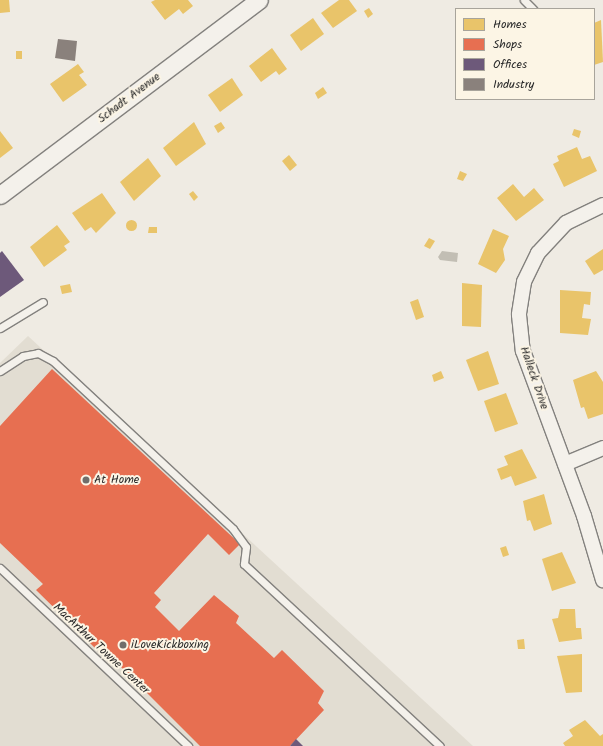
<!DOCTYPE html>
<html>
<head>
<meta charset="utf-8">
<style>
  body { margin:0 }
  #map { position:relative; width:603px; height:746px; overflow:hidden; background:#efebe3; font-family:Kalam,sans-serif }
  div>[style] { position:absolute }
  .built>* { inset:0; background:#e2ddd2 }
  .water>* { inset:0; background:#c2beb4 }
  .homes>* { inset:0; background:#e9c46a }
  .round { border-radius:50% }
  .shops>* { inset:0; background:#e76f51 }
  .offices>* { inset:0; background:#6d597a }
  .industry>* { inset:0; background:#8a817c }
  .roads { filter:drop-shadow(1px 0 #83817e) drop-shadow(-1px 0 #83817e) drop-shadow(0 1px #83817e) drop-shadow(0 -1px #83817e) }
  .service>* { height:7px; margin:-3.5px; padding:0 3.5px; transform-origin:3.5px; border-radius:3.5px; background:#f4f1eb }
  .minor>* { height:14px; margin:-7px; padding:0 7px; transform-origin:7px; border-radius:7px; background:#f4f1eb }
  .tertiary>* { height:17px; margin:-8.5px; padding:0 8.5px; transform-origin:8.5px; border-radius:8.5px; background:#f4f1eb }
  .dots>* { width:11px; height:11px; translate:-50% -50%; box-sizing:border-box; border:2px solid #fcf5e5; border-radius:50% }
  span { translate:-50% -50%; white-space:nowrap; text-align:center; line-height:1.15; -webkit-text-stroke:4px #fcf5e5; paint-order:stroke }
  .street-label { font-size:12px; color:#2b2b2b }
  .poi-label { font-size:12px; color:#2b2b2b }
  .left { translate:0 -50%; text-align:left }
  .legend { position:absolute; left:455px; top:8px; width:140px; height:92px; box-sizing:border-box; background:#fcf5e5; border:1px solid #a8a49b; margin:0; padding:5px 7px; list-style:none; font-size:12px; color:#2b2b2b }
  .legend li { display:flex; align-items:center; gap:8px; height:20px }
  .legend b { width:20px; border:1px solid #a8a49b }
</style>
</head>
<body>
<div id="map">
  <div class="built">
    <div style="clip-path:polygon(28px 336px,473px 746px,0 746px,0 363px)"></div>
  </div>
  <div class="water">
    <div style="clip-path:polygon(442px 251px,458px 253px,457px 262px,440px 260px,438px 257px)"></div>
  </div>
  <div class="homes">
    <div style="clip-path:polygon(0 0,9px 0,10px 12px,0 13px)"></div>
    <div style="clip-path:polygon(155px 0,188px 0,193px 6px,183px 14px,179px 9px,165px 20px,151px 2px)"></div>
    <div style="clip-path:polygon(339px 0,349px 0,357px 11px,333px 28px,321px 13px)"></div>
    <div style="clip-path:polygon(369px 8px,373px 14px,368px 18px,364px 11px)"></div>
    <div style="clip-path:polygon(313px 18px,324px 34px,301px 51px,290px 35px)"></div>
    <div style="clip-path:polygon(601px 20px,603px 62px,594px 65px,594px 23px)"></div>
    <div style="clip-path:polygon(272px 48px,287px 69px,279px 75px,276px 71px,261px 82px,249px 66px)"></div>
    <div style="clip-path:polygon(16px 51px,22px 51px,22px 59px,16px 59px)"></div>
    <div style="clip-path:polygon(78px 64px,84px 72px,79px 75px,87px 85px,63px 102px,50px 84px)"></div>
    <div style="clip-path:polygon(232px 78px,243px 95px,220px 112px,208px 95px)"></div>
    <div style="clip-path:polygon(323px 87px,327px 93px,318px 99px,315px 93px)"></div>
    <div style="clip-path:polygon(194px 122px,206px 144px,176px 166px,163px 148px)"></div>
    <div style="clip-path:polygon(221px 122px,225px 128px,218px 133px,214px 126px)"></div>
    <div style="clip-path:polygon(574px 129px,581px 131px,579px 138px,572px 135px)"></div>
    <div style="clip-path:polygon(0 131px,13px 148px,0 158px)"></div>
    <div style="clip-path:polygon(577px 147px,582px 159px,590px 156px,597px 171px,564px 187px,553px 164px,559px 161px,557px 156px)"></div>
    <div style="clip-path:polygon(289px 155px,297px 165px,290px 171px,282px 161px)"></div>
    <div style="clip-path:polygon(148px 158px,161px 176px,134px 201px,120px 182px)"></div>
    <div style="clip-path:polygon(460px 171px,467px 174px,463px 181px,457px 179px)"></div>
    <div style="clip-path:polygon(513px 184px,524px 197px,534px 188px,544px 200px,516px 221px,497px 198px)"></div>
    <div style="clip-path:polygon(193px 191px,198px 197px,194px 201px,189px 194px)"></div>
    <div style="clip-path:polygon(102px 193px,116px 213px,96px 233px,91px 227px,85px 231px,72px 213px)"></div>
    <div class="round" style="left:125.5px;top:219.5px;width:11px;height:11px"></div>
    <div style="clip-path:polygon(57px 225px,70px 242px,64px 246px,67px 250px,44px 267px,30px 247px)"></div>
    <div style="clip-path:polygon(149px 227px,157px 227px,157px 233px,148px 233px)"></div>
    <div style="clip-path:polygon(493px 229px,509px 236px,503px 249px,505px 260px,496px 273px,478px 264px)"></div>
    <div style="clip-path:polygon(429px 238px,435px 241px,430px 249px,424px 246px)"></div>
    <div style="clip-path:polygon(603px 249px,603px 270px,594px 275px,585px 261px)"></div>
    <div style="clip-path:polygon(462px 283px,482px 285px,481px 327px,462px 326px)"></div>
    <div style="clip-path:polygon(70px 284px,72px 292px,62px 294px,60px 286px)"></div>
    <div style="clip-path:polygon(560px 290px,591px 292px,590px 305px,584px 304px,582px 318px,591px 319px,588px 335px,560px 333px)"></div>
    <div style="clip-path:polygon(418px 299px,424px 317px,416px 320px,410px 302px)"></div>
    <div style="clip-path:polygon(488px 351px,499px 384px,478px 391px,466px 360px)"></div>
    <div style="clip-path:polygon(441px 371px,444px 378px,434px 382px,432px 375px)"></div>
    <div style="clip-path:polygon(596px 371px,603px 382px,603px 414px,588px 419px,584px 407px,581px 408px,573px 380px)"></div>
    <div style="clip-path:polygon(506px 393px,518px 424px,495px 432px,484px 401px)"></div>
    <div style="clip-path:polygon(522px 449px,537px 478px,515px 486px,511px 476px,501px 480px,497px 469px,508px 465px,504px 456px)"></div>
    <div style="clip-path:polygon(544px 494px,552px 524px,534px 531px,530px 520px,527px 521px,523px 501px)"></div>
    <div style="clip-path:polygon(506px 546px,509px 555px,503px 557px,500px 548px)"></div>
    <div style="clip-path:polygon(562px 552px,576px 583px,552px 591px,542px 559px)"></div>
    <div style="clip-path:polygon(575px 609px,576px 628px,581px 628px,582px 639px,559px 642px,552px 619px,558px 618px,560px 609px)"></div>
    <div style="clip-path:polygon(524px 639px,525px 649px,518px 649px,517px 640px)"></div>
    <div style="clip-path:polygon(582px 654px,582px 692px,566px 693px,557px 656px)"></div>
    <div style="clip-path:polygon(585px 720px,600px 736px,603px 734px,603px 746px,565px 746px,563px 743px,573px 736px,569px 730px)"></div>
  </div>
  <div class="shops">
    <div style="clip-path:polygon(52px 369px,240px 544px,229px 555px,208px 534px,154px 593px,161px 600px,155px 607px,179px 631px,214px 595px,239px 616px,236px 623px,274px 658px,282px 650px,324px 691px,318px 703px,324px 710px,290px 746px,200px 746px,103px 649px,95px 648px,36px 590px,43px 584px,0 543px,0 426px)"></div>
  </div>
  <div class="offices">
    <div style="clip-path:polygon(2px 251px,24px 280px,0 297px,0 253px)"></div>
    <div style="clip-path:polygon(296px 739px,303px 746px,290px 746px)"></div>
  </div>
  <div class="industry">
    <div style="clip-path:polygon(58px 39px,77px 41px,75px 61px,55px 58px)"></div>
  </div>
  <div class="roads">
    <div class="service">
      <div style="left:524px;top:0;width:13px;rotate:45deg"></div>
      <div style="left:0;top:328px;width:50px;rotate:-31.2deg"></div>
      <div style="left:0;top:371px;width:27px;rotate:-33deg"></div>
      <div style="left:23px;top:356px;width:15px;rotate:-11deg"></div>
      <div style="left:38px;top:353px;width:17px;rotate:28deg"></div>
      <div style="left:53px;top:361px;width:246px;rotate:43deg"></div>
      <div style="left:233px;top:529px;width:22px;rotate:54deg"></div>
      <div style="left:246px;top:547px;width:17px;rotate:97deg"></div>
      <div style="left:244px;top:564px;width:267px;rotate:42.9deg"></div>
      <div style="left:0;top:568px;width:259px;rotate:43.4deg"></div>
    </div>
    <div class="minor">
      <div style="left:603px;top:205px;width:41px;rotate:154.1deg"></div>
      <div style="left:566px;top:223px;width:41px;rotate:133deg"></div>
      <div style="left:538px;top:253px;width:32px;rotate:116deg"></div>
      <div style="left:524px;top:282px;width:33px;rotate:99deg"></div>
      <div style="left:519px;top:315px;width:36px;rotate:84deg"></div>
      <div style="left:523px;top:351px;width:176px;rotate:69.7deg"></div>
      <div style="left:584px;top:516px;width:67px;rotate:73.5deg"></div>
      <div style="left:565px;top:464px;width:41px;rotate:-22.8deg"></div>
    </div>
    <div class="tertiary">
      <div style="left:0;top:195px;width:324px;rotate:-37deg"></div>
    </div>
  </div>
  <div class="dots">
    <div style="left:86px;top:480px;background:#706e6b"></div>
    <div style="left:123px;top:645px;background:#706e6b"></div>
  </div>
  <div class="street-label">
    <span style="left:129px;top:98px;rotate:-37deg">Schadt Avenue</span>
    <span style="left:534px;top:378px;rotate:71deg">Halleck Drive</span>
    <span style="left:101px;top:649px;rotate:43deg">MacArthur Towne Center</span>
  </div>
  <div class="poi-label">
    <span class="left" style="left:94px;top:480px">At Home</span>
    <span class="left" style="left:131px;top:645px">iLoveKickboxing</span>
  </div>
  <ul class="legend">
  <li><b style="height:11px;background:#e9c46a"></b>Homes</li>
  <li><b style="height:11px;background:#e76f51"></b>Shops</li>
  <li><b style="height:11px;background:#6d597a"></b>Offices</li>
  <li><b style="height:11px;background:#8a817c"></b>Industry</li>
  </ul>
</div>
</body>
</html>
